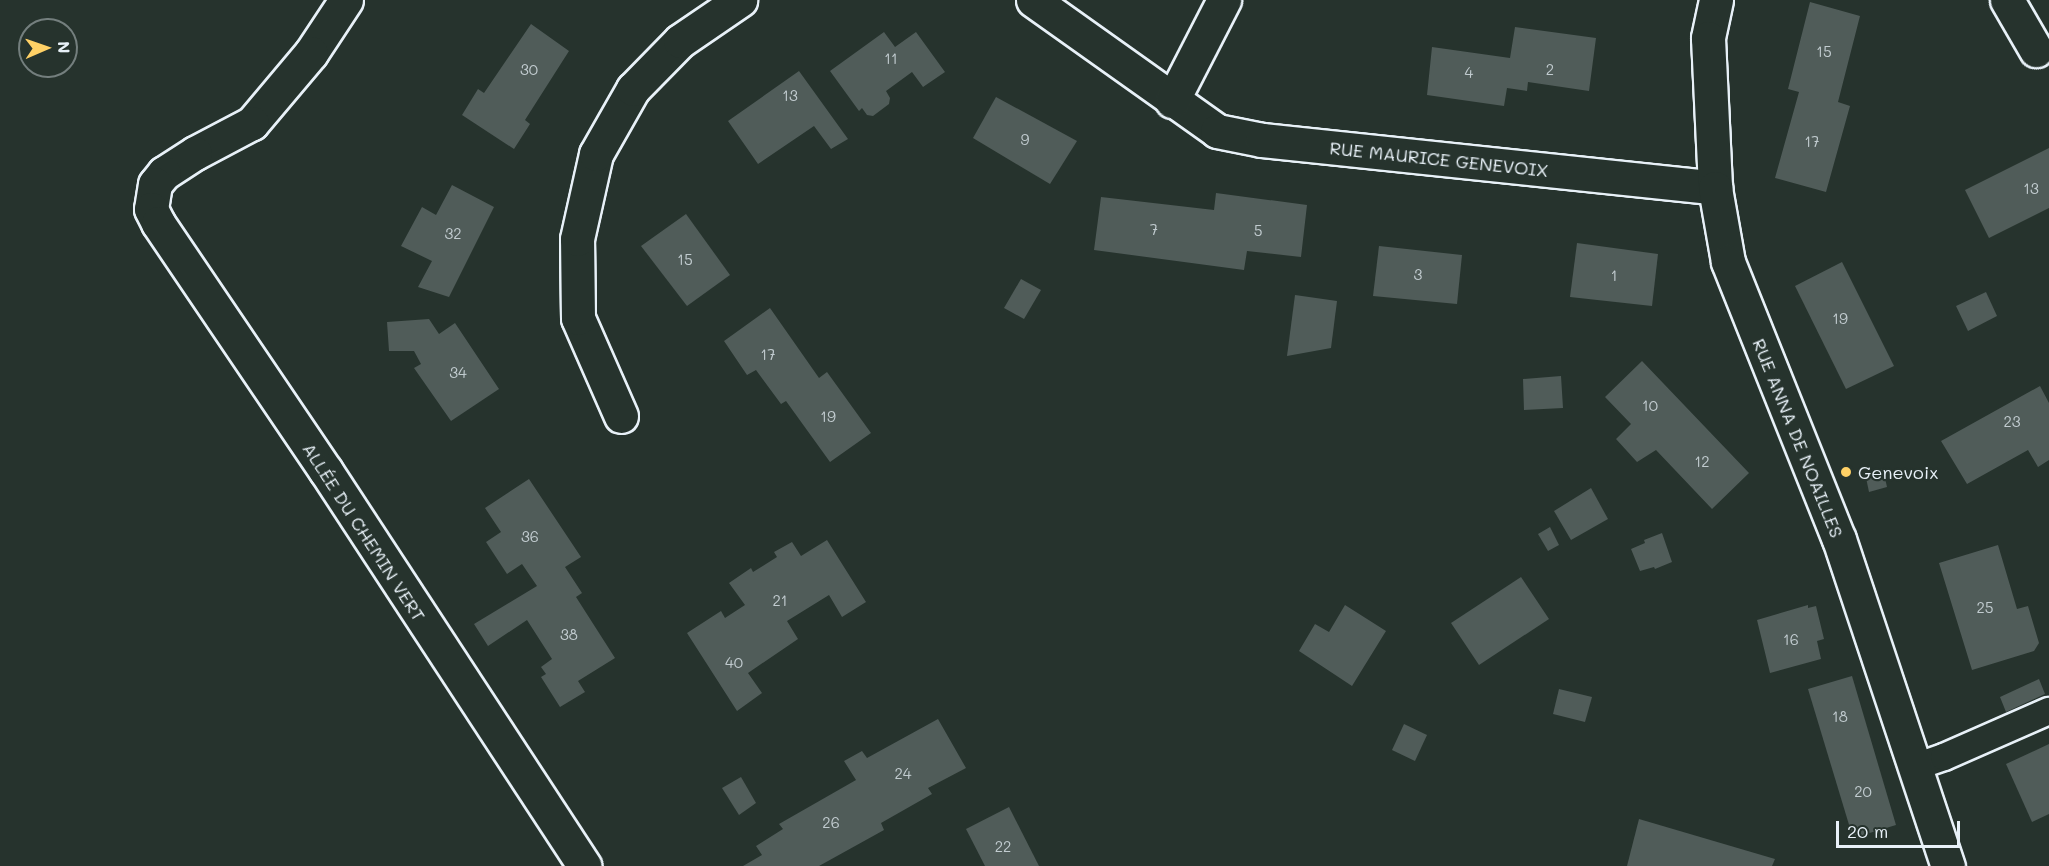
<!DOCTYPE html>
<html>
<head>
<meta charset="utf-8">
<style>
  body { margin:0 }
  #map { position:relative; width:2049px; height:866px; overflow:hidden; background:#26332d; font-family:Mali,sans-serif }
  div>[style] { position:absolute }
  .building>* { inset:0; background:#505c59 }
  .roads { filter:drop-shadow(2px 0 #e8f1f8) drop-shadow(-2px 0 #e8f1f8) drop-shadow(0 2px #e8f1f8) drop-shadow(0 -2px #e8f1f8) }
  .service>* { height:26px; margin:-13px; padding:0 13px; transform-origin:13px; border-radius:13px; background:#26332d }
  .minor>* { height:33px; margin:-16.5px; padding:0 16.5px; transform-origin:16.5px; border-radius:16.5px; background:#26332d }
  .dots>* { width:16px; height:16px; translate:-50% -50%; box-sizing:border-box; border:3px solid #26332d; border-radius:50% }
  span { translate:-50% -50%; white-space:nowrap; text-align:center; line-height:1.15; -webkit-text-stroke:4.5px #26332d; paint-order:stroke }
  .number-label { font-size:15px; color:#c2ccd0 }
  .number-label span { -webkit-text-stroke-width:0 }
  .street-label { font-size:18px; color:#e8f1f8 }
  .poi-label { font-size:18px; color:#e8f1f8 }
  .left { translate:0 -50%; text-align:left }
  .north { position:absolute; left:18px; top:18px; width:60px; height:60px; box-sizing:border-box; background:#26332d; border:2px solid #747f7e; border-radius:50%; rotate:88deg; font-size:16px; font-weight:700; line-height:24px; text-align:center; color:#e8f1f8 }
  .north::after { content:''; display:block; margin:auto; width:21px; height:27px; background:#ffd166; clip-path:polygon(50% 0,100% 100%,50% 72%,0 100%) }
  .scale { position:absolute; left:1836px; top:821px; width:124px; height:27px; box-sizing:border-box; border:3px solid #e8f1f8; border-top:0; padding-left:8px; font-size:18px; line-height:21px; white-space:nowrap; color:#e8f1f8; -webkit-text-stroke:4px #26332d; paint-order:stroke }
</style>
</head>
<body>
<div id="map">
  <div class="building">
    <div style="clip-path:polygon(1810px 2px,1860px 16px,1838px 102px,1850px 106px,1826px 192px,1775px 178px,1799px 92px,1788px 89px)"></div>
    <div style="clip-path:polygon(531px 24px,569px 51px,525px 120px,530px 124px,514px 149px,462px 115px,478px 89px,484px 93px)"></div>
    <div style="clip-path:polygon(1515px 27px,1596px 38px,1589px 91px,1528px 82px,1527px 91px,1507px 88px,1504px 106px,1427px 95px,1432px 47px,1510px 58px)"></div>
    <div style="clip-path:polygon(884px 32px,895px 47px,916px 32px,945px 72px,923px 87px,912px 72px,886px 91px,890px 98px,889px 104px,873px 116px,867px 115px,862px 108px,859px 111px,830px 71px)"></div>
    <div style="clip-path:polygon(799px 71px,848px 139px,831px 149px,814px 126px,758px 164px,728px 121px)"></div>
    <div style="clip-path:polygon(996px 97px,1077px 141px,1050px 184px,973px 138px)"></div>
    <div style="clip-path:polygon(2049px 148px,2049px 208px,1989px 238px,1965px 190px)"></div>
    <div style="clip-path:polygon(452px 185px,494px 207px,449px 297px,418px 287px,432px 261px,401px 246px,422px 207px,436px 215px)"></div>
    <div style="clip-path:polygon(1216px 193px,1307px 205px,1301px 257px,1247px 251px,1244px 270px,1094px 250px,1101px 197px,1214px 210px)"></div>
    <div style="clip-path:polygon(686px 214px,730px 275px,687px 306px,641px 246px)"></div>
    <div style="clip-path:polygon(1577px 243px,1658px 254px,1652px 306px,1570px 297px)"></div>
    <div style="clip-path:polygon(1379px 246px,1462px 255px,1457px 304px,1373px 296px)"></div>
    <div style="clip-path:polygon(1842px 262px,1894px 366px,1846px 389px,1795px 286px)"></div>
    <div style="clip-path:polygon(1021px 279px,1041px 290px,1024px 319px,1004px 308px)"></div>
    <div style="clip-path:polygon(1986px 292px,1997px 316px,1968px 331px,1956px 306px)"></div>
    <div style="clip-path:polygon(1295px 295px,1337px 301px,1331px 348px,1287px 356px)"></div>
    <div style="clip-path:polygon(770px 308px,819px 378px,827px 372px,871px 433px,830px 462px,786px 401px,781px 404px,756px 370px,747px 375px,724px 341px)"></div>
    <div style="clip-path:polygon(429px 319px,439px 334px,455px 323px,499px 389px,451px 421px,414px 368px,421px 364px,414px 351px,389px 351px,387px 322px)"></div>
    <div style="clip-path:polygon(1642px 361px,1749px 473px,1712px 509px,1656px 450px,1637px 462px,1616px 439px,1631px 424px,1605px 397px)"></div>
    <div style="clip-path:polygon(1561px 376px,1563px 408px,1524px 410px,1523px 379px)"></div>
    <div style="clip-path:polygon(2040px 386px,2049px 403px,2049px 460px,2038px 467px,2028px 450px,1967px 484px,1941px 441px)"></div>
    <div style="clip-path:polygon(1883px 469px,1887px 487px,1869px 492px,1865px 473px)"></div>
    <div style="clip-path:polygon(529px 479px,581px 557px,565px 567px,582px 593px,576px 597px,615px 658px,578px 681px,585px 692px,560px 707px,541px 677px,546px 674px,541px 667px,552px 659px,527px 620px,488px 646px,474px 624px,537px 586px,522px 564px,507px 574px,486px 542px,501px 532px,485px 508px)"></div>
    <div style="clip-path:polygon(1591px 488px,1608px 519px,1571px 540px,1554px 511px)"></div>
    <div style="clip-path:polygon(1550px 527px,1559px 545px,1548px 551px,1538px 534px)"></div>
    <div style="clip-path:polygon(1662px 533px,1672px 562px,1655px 569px,1654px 567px,1640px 571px,1631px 549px,1645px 543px,1644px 540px)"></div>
    <div style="clip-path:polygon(827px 540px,866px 602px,842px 617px,829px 595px,787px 621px,798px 639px,748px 673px,762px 693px,737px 711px,687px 633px,721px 611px,725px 618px,745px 605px,729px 583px,751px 568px,753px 572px,777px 557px,774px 552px,792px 542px,801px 556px)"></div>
    <div style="clip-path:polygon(1998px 545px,2017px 609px,2028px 606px,2039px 643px,2034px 651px,1972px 670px,1939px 563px)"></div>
    <div style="clip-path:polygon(1521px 577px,1549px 619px,1479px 665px,1451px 623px)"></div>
    <div style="clip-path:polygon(1345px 605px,1386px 631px,1352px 686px,1299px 651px,1315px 624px,1329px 632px)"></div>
    <div style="clip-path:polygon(1808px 605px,1808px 608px,1816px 606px,1824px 639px,1817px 641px,1821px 659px,1770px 673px,1757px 620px)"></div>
    <div style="clip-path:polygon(1852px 676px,1896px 825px,1853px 838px,1808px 689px)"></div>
    <div style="clip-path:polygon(2039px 679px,2045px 694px,2006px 712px,2000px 697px)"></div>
    <div style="clip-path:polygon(1559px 689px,1592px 697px,1585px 722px,1553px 714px)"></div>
    <div style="clip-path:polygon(938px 719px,966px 768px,928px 788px,932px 794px,881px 823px,884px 830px,819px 866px,743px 866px,762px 855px,756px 846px,783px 829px,779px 824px,856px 780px,844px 761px,862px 751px,867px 758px)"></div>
    <div style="clip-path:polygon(1404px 724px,1427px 735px,1415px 761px,1392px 750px)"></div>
    <div style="clip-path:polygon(2049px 744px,2049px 814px,2032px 822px,2006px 764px)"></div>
    <div style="clip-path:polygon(741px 777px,756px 803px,739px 815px,722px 788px)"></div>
    <div style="clip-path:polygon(1009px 807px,1039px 866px,985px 866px,966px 829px)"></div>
    <div style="clip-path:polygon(1639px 819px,1775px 859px,1772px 866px,1627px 866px)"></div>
  </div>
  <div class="roads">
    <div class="service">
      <div style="left:1915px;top:767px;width:31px;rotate:-19deg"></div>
      <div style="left:1944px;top:757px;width:115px;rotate:-23.7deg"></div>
    </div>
    <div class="minor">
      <div style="left:346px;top:0;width:64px;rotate:123.4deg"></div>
      <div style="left:311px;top:53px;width:92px;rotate:130.1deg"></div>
      <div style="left:252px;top:123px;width:64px;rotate:152.2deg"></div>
      <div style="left:195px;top:153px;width:37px;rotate:147deg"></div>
      <div style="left:164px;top:173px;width:14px;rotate:129deg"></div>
      <div style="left:155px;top:184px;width:25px;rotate:99deg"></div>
      <div style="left:151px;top:209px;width:16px;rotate:63deg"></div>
      <div style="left:158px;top:223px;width:300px;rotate:55.9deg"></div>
      <div style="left:326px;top:471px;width:472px;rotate:56.8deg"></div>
      <div style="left:1033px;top:0;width:226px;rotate:35.4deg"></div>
      <div style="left:1217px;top:131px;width:46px;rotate:11.3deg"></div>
      <div style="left:1262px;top:140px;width:456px;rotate:6deg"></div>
      <div style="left:1716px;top:0;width:39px;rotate:102deg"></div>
      <div style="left:1708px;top:38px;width:150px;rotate:87.3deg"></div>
      <div style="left:1715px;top:188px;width:75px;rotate:80deg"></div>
      <div style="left:1728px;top:262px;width:298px;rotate:68.2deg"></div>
      <div style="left:1839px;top:539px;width:345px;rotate:71.6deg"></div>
      <div style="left:2007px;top:0;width:58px;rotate:59.9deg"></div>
      <div style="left:1172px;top:101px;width:114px;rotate:-62.8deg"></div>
      <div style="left:621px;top:416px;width:107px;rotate:-113.7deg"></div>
      <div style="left:578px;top:318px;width:79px;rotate:-90.7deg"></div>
      <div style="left:577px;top:239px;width:87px;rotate:-77.4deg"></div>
      <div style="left:596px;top:154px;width:75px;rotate:-60.4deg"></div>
      <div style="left:633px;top:89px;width:67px;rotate:-45.6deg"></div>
      <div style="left:680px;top:41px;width:73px;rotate:-34.3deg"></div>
    </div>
  </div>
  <div class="dots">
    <div style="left:1846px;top:472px;background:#ffd166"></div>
  </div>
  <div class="number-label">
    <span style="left:1824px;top:52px">15</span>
    <span style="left:891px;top:59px">11</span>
    <span style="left:529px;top:70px">30</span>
    <span style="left:1550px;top:70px">2</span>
    <span style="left:1469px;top:73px">4</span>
    <span style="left:790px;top:96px">13</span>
    <span style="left:1025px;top:140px">9</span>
    <span style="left:1812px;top:142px">17</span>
    <span style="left:2031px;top:189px">13</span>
    <span style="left:1154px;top:230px">7</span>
    <span style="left:1258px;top:231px">5</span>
    <span style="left:453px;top:234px">32</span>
    <span style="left:685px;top:260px">15</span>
    <span style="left:1418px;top:275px">3</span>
    <span style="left:1614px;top:276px">1</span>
    <span style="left:1840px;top:319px">19</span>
    <span style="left:768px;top:355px">17</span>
    <span style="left:458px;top:373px">34</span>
    <span style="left:1650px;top:406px">10</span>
    <span style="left:828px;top:417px">19</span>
    <span style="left:2012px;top:422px">23</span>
    <span style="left:1702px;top:462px">12</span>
    <span style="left:530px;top:537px">36</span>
    <span style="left:780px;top:601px">21</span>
    <span style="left:1985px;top:608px">25</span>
    <span style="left:569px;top:635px">38</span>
    <span style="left:1791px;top:640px">16</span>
    <span style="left:734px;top:663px">40</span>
    <span style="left:1840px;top:717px">18</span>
    <span style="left:903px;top:774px">24</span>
    <span style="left:1863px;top:792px">20</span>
    <span style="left:831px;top:823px">26</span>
    <span style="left:1003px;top:847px">22</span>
  </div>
  <div class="street-label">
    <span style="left:1439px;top:159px;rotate:6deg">RUE MAURICE GENEVOIX</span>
    <span style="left:1798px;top:438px;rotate:68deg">RUE ANNA DE NOAILLES</span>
    <span style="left:364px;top:532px;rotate:57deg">ALLÉE DU CHEMIN VERT</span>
  </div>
  <div class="poi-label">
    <span class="left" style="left:1858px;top:472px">Genevoix</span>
  </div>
  <div class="north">N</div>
  <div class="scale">20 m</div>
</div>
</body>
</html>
